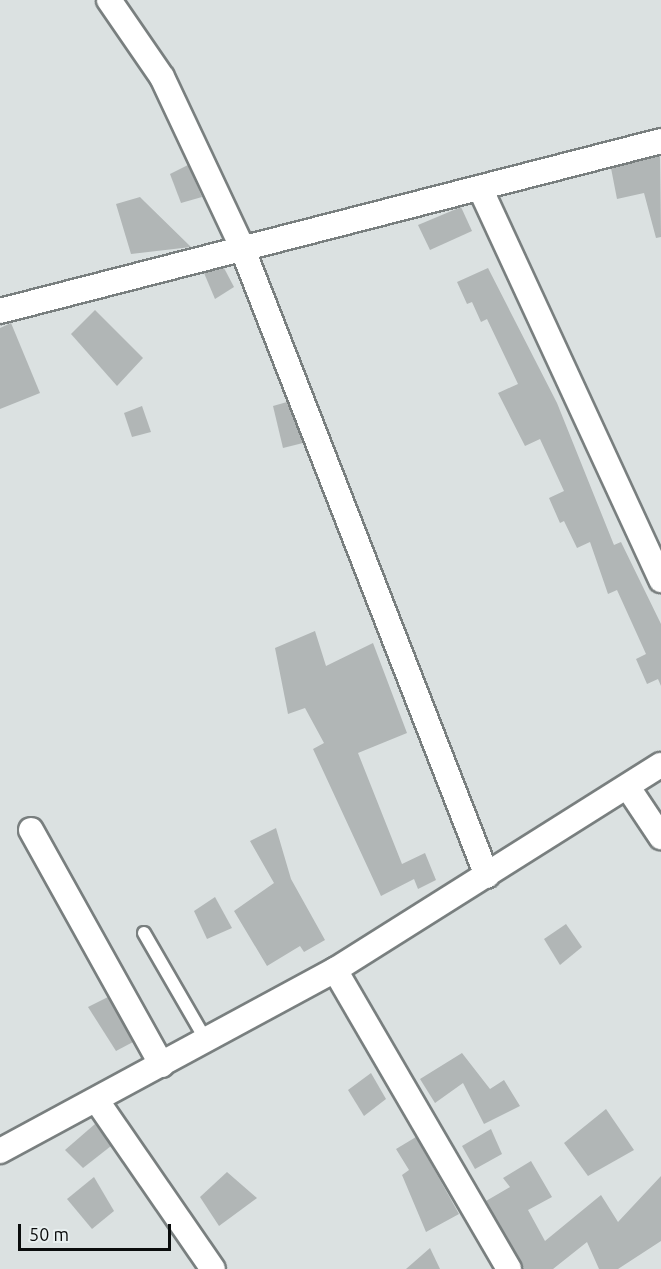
<!DOCTYPE html>
<html>
<head>
<meta charset="utf-8">
<style>
  body { margin:0 }
  #map { position:relative; width:661px; height:1269px; overflow:hidden; background:#dbe1e1; font-family:Ubuntu,sans-serif }
  div>[style] { position:absolute }
  .building>* { inset:0; background:#b1b6b6 }
  .roads { filter:drop-shadow(2px 0 #797f7f) drop-shadow(-2px 0 #797f7f) drop-shadow(0 2px #797f7f) drop-shadow(0 -2px #797f7f) }
  .lane>* { height:12px; margin:-6px; padding:0 6px; transform-origin:6px; border-radius:6px; background:#fff }
  .street>* { height:24px; margin:-12px; padding:0 12px; transform-origin:12px; border-radius:12px; background:#fff }
  span { translate:-50% -50%; white-space:nowrap; text-align:center; line-height:1.15; -webkit-text-stroke:4.5px #e8efef; paint-order:stroke }
  .scale { position:absolute; left:18px; top:1224px; width:153px; height:27px; box-sizing:border-box; border:3px solid #0a0c0c; border-top:0; padding-left:8px; font-size:18px; line-height:21px; white-space:nowrap; color:#0a0c0c; -webkit-text-stroke:4px #e8efef; paint-order:stroke }
</style>
</head>
<body>
<div id="map">
  <div class="building">
    <div style="clip-path:polygon(660px 156px,661px 237px,656px 238px,644px 193px,617px 199px,611px 168px)"></div>
    <div style="clip-path:polygon(188px 165px,202px 197px,181px 203px,170px 174px)"></div>
    <div style="clip-path:polygon(140px 197px,145px 202px,191px 247px,131px 254px,116px 204px)"></div>
    <div style="clip-path:polygon(461px 207px,472px 231px,430px 250px,418px 225px)"></div>
    <div style="clip-path:polygon(224px 268px,234px 287px,215px 299px,204px 273px)"></div>
    <div style="clip-path:polygon(488px 268px,557px 403px,614px 545px,621px 542px,661px 624px,661px 686px,658px 679px,647px 684px,636px 659px,646px 654px,617px 590px,608px 594px,590px 542px,577px 548px,564px 521px,560px 523px,549px 498px,564px 491px,540px 439px,525px 446px,498px 393px,518px 384px,487px 319px,481px 322px,472px 302px,467px 304px,457px 282px)"></div>
    <div style="clip-path:polygon(95px 310px,143px 358px,117px 386px,71px 334px)"></div>
    <div style="clip-path:polygon(11px 323px,40px 393px,0 409px,0 328px)"></div>
    <div style="clip-path:polygon(287px 402px,303px 443px,283px 448px,273px 406px)"></div>
    <div style="clip-path:polygon(142px 406px,151px 432px,132px 437px,124px 413px)"></div>
    <div style="clip-path:polygon(315px 631px,326px 666px,373px 643px,407px 733px,358px 753px,402px 864px,425px 853px,436px 880px,418px 889px,414px 879px,381px 896px,313px 749px,324px 743px,305px 708px,288px 714px,275px 648px)"></div>
    <div style="clip-path:polygon(276px 828px,291px 879px,325px 940px,304px 952px,300px 946px,267px 966px,234px 911px,274px 883px,250px 841px)"></div>
    <div style="clip-path:polygon(215px 897px,232px 928px,207px 939px,194px 911px)"></div>
    <div style="clip-path:polygon(566px 924px,582px 947px,560px 965px,544px 939px)"></div>
    <div style="clip-path:polygon(108px 997px,133px 1042px,116px 1051px,88px 1007px)"></div>
    <div style="clip-path:polygon(462px 1053px,490px 1089px,504px 1080px,520px 1106px,484px 1124px,463px 1083px,435px 1103px,420px 1079px)"></div>
    <div style="clip-path:polygon(371px 1073px,386px 1099px,364px 1116px,348px 1090px)"></div>
    <div style="clip-path:polygon(606px 1109px,634px 1150px,588px 1176px,564px 1143px)"></div>
    <div style="clip-path:polygon(95px 1124px,111px 1146px,83px 1168px,65px 1150px)"></div>
    <div style="clip-path:polygon(491px 1129px,502px 1154px,475px 1169px,462px 1146px)"></div>
    <div style="clip-path:polygon(416px 1137px,459px 1214px,426px 1232px,402px 1175px,409px 1170px,396px 1149px)"></div>
    <div style="clip-path:polygon(531px 1161px,552px 1197px,528px 1210px,545px 1241px,601px 1195px,618px 1222px,661px 1176px,661px 1241px,618px 1269px,599px 1269px,587px 1242px,553px 1269px,523px 1269px,486px 1201px,510px 1187px,503px 1178px)"></div>
    <div style="clip-path:polygon(227px 1172px,257px 1198px,219px 1226px,200px 1197px)"></div>
    <div style="clip-path:polygon(94px 1177px,114px 1211px,92px 1229px,67px 1199px)"></div>
    <div style="clip-path:polygon(430px 1248px,440px 1269px,406px 1269px)"></div>
  </div>
  <div class="roads">
    <div class="lane">
      <div style="left:144px;top:933px;width:126px;rotate:60deg"></div>
    </div>
    <div class="street">
      <div style="left:109px;top:0;width:93px;rotate:55.5deg"></div>
      <div style="left:162px;top:77px;width:186px;rotate:64.8deg"></div>
      <div style="left:241px;top:245px;width:677px;rotate:68.7deg"></div>
      <div style="left:480px;top:188px;width:432px;rotate:65.2deg"></div>
      <div style="left:0;top:311px;width:683px;rotate:-14.42deg"></div>
      <div style="left:629px;top:789px;width:58px;rotate:56.3deg"></div>
      <div style="left:31px;top:830px;width:269px;rotate:60.9deg"></div>
      <div style="left:335px;top:970px;width:346px;rotate:59.8deg"></div>
      <div style="left:97px;top:1101px;width:204px;rotate:55.4deg"></div>
      <div style="left:0;top:1151px;width:381px;rotate:-28.4deg"></div>
      <div style="left:335px;top:970px;width:385px;rotate:-32.2deg"></div>
    </div>
  </div>
  <div class="scale">50 m</div>
</div>
</body>
</html>
